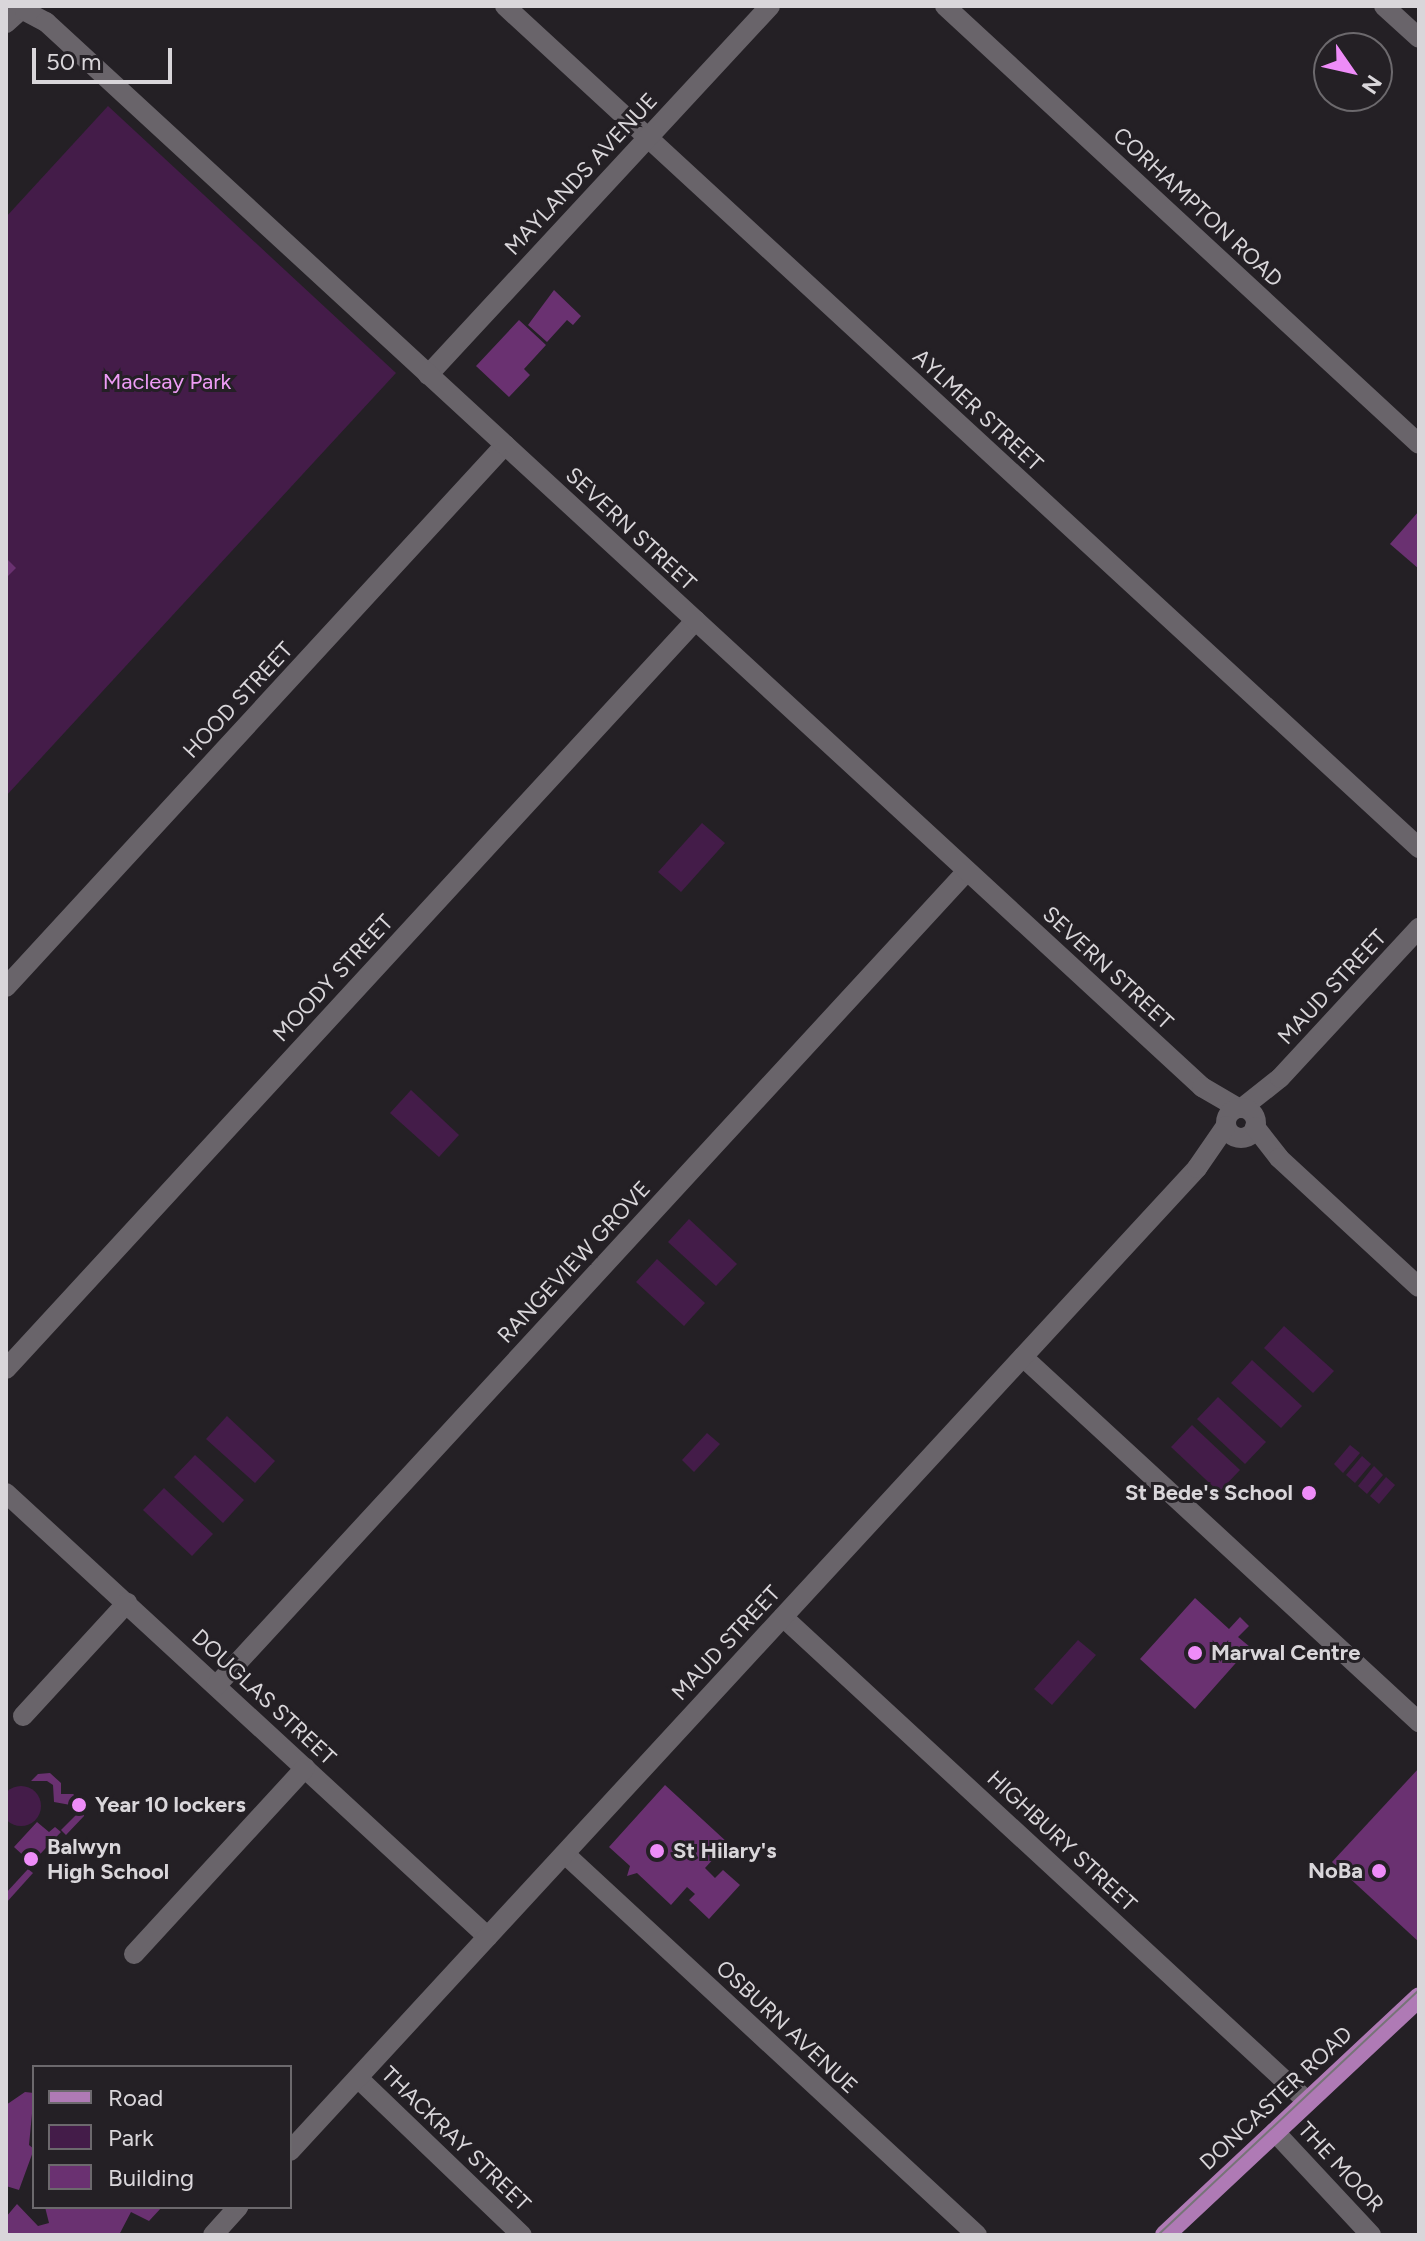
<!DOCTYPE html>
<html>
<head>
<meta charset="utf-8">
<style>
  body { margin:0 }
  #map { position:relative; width:1425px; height:2241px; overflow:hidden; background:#242025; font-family:Figtree,sans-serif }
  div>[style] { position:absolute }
  .green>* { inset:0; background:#441c49 }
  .round { border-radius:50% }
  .building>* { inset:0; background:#6a3171 }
  .minor>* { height:20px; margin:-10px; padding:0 10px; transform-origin:10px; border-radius:10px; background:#69646a }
  .tertiary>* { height:20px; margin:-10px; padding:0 10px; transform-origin:10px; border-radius:10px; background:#69646a }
  .tertiary>.ring { margin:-10px; padding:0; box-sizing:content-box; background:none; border:20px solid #69646a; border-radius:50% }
  .primary>* { height:20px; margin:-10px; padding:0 10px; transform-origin:10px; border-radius:10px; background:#af7ab5 }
  .tram>* { height:2px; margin:-1px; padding:0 1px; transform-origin:1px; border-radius:1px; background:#777478 }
  .dots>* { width:22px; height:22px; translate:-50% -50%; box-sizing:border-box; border:4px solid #242025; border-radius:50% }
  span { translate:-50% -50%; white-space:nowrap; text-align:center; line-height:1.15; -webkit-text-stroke:6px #242025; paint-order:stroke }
  .street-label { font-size:22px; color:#d9d6da }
  .park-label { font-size:22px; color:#ee9cf6 }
  .poi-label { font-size:22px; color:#d9d6da; font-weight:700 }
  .right { translate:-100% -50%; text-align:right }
  .left { translate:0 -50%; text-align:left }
  .frame { position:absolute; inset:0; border:8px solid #d9d6da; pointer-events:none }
  .legend { position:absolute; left:32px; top:2065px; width:260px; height:144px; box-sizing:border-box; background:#242025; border:2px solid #6c696d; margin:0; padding:10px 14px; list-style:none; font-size:24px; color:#d9d6da }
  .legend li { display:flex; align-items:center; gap:16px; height:40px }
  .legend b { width:40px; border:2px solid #6c696d }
  .north { position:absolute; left:1313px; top:32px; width:80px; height:80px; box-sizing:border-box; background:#242025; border:2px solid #6c696d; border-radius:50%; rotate:124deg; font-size:22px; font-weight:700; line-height:32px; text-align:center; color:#d9d6da }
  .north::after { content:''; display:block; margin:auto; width:28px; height:36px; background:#ee8cf8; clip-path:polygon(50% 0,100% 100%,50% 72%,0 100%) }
  .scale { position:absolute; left:32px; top:48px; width:140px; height:36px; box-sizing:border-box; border:4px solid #d9d6da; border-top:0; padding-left:10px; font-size:24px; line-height:28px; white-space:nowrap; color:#d9d6da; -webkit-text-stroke:6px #242025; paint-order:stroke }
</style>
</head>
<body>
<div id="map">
  <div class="green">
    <div style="clip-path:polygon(108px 106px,396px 373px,6px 796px,6px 217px)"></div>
    <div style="clip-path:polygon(702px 823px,725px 843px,681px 892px,658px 872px)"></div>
    <div style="clip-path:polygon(411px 1090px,459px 1135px,439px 1157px,390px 1113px)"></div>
    <div style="clip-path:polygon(689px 1219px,737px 1264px,716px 1286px,668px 1242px)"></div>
    <div style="clip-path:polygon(657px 1259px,705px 1303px,684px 1326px,636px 1282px)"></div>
    <div style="clip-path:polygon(1284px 1326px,1334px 1371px,1313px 1393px,1264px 1348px)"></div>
    <div style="clip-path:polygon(1252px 1360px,1302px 1406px,1281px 1428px,1231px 1383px)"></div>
    <div style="clip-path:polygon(1218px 1397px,1266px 1442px,1245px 1464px,1197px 1419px)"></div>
    <div style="clip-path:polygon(227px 1416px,275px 1461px,255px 1483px,206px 1439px)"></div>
    <div style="clip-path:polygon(1192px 1425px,1240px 1470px,1219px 1492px,1171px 1447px)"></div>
    <div style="clip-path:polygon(707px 1433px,720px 1444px,694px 1472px,682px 1460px)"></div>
    <div style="clip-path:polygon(1350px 1445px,1360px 1453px,1343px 1473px,1334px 1464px)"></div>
    <div style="clip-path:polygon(195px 1455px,244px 1500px,223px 1523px,174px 1477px)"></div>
    <div style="clip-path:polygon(1362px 1456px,1371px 1464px,1355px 1483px,1346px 1475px)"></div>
    <div style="clip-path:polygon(1374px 1466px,1383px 1475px,1367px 1494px,1358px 1486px)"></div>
    <div style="clip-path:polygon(1386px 1477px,1395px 1485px,1379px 1504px,1370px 1496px)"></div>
    <div style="clip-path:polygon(164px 1488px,213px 1534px,192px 1556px,143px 1510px)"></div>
    <div style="clip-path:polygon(1078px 1640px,1096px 1655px,1052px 1705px,1034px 1689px)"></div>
    <div class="round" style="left:1px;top:1786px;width:40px;height:40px"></div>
  </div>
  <div class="building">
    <div style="clip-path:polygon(554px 290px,581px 316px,573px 325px,567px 320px,547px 342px,528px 325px)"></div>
    <div style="clip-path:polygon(519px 320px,546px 345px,524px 369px,530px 375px,509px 397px,476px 366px)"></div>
    <div style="clip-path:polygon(1419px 511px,1419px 569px,1390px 544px)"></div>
    <div style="clip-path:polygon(6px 558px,16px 568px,6px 578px)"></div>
    <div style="clip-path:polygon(1195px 1598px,1229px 1629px,1240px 1617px,1249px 1626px,1238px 1637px,1250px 1647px,1195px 1709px,1140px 1659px)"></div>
    <div style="clip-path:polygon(1419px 1768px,1419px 1942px,1332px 1862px)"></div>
    <div style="clip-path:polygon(50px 1773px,61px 1783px,61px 1794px,73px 1794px,84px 1803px,84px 1816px,66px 1835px,61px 1830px,77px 1814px,76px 1806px,54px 1802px,53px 1785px,47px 1781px,31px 1781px,38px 1774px)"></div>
    <div style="clip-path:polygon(665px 1785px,728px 1843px,705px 1868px,715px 1878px,723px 1870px,740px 1885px,709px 1919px,689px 1900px,695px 1894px,687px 1887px,671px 1905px,637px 1873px,627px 1876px,630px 1866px,609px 1847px)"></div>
    <div style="clip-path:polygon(37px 1822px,49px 1832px,55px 1827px,61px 1832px,26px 1869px,21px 1863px,26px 1858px,14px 1847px)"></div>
    <div style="clip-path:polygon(28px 1869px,33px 1873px,6px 1903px,6px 1893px)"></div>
    <div style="clip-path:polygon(25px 2092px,34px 2093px,29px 2145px,34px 2149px,19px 2190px,6px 2186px,6px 2105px)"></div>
    <div style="clip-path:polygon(17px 2204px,38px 2226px,49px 2223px,45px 2207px,162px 2207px,149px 2221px,131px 2212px,119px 2235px,6px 2235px,6px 2217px)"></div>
  </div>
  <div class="minor">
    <div style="left:505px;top:6px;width:1243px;rotate:42.65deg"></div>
    <div style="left:945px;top:6px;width:645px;rotate:42.74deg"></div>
    <div style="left:1384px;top:6px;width:47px;rotate:42.4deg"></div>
    <div style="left:6px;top:23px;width:25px;rotate:-42deg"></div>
    <div style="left:428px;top:375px;width:503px;rotate:-47.17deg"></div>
    <div style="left:6px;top:987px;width:737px;rotate:-47.37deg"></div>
    <div style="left:1023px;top:1357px;width:539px;rotate:42.67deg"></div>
    <div style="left:6px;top:1369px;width:1018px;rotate:-47.35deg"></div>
    <div style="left:6px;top:1493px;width:655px;rotate:42.65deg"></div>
    <div style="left:783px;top:1617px;width:713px;rotate:42.73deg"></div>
    <div style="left:216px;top:1686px;width:1108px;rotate:-47.34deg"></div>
    <div style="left:23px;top:1716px;width:154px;rotate:-47.4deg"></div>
    <div style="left:565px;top:1854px;width:561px;rotate:42.76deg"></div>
    <div style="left:134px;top:1954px;width:253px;rotate:-47.4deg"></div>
    <div style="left:358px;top:2078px;width:227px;rotate:43.8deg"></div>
    <div style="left:1275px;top:2132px;width:141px;rotate:47deg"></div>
  </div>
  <div class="tertiary">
    <div style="left:25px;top:11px;width:24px;rotate:28deg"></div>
    <div style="left:46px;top:22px;width:1572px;rotate:42.65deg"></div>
    <div style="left:1202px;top:1087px;width:42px;rotate:30.3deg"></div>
    <div style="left:1242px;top:1108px;width:48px;rotate:-38.3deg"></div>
    <div style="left:1280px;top:1078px;width:205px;rotate:-47.2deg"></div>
    <div class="ring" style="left:1226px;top:1108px;width:10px;height:10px"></div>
    <div style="left:1255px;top:1127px;width:39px;rotate:52deg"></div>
    <div style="left:1279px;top:1158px;width:190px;rotate:42.7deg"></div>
    <div style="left:290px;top:2151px;width:1338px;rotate:-47.3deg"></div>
    <div style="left:1197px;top:1168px;width:51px;rotate:-55.4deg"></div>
    <div style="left:213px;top:2235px;width:38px;rotate:-48deg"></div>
  </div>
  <div class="primary">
    <div style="left:1165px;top:2235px;width:348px;rotate:-43.1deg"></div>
  </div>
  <div class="tram">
    <div style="left:1158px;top:2235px;width:358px;rotate:-43.2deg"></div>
  </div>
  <div class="dots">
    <div style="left:1309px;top:1493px;background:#ee8cf8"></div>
    <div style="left:1195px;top:1653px;background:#ee8cf8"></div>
    <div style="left:79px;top:1805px;background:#ee8cf8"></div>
    <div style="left:657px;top:1851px;background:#ee8cf8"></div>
    <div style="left:31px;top:1859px;background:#ee8cf8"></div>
    <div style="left:1379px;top:1871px;background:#ee8cf8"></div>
  </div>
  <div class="street-label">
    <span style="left:581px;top:174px;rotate:-47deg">MAYLANDS AVENUE</span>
    <span style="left:1198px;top:207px;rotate:43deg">CORHAMPTON ROAD</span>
    <span style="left:978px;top:410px;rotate:43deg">AYLMER STREET</span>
    <span style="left:631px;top:529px;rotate:43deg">SEVERN STREET</span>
    <span style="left:238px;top:700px;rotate:-47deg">HOOD STREET</span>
    <span style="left:1108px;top:968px;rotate:43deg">SEVERN STREET</span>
    <span style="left:333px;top:978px;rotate:-47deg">MOODY STREET</span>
    <span style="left:1332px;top:987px;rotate:-47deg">MAUD STREET</span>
    <span style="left:574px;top:1262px;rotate:-47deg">RANGEVIEW GROVE</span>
    <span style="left:726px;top:1643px;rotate:-47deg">MAUD STREET</span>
    <span style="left:264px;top:1697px;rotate:43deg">DOUGLAS STREET</span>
    <span style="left:1062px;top:1841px;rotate:43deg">HIGHBURY STREET</span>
    <span style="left:787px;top:2027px;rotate:43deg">OSBURN AVENUE</span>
    <span style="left:1276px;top:2098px;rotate:-43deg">DONCASTER ROAD</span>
    <span style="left:456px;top:2139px;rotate:44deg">THACKRAY STREET</span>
    <span style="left:1341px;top:2167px;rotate:47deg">THE MOOR</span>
  </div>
  <div class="park-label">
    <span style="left:167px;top:382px">Macleay Park</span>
  </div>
  <div class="poi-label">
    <span class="right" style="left:1293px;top:1493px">St Bede's School</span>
    <span class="left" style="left:1211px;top:1653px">Marwal Centre</span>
    <span class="left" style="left:95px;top:1805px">Year 10 lockers</span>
    <span class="left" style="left:47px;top:1859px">Balwyn<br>High School</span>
    <span class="left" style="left:673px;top:1851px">St Hilary's</span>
    <span class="right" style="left:1363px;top:1871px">NoBa</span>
  </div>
  <div class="frame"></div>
  <ul class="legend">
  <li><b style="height:10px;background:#af7ab5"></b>Road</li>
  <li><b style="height:22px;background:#441c49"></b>Park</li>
  <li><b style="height:22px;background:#6a3171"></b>Building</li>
  </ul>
  <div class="north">N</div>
  <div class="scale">50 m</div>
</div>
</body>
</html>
